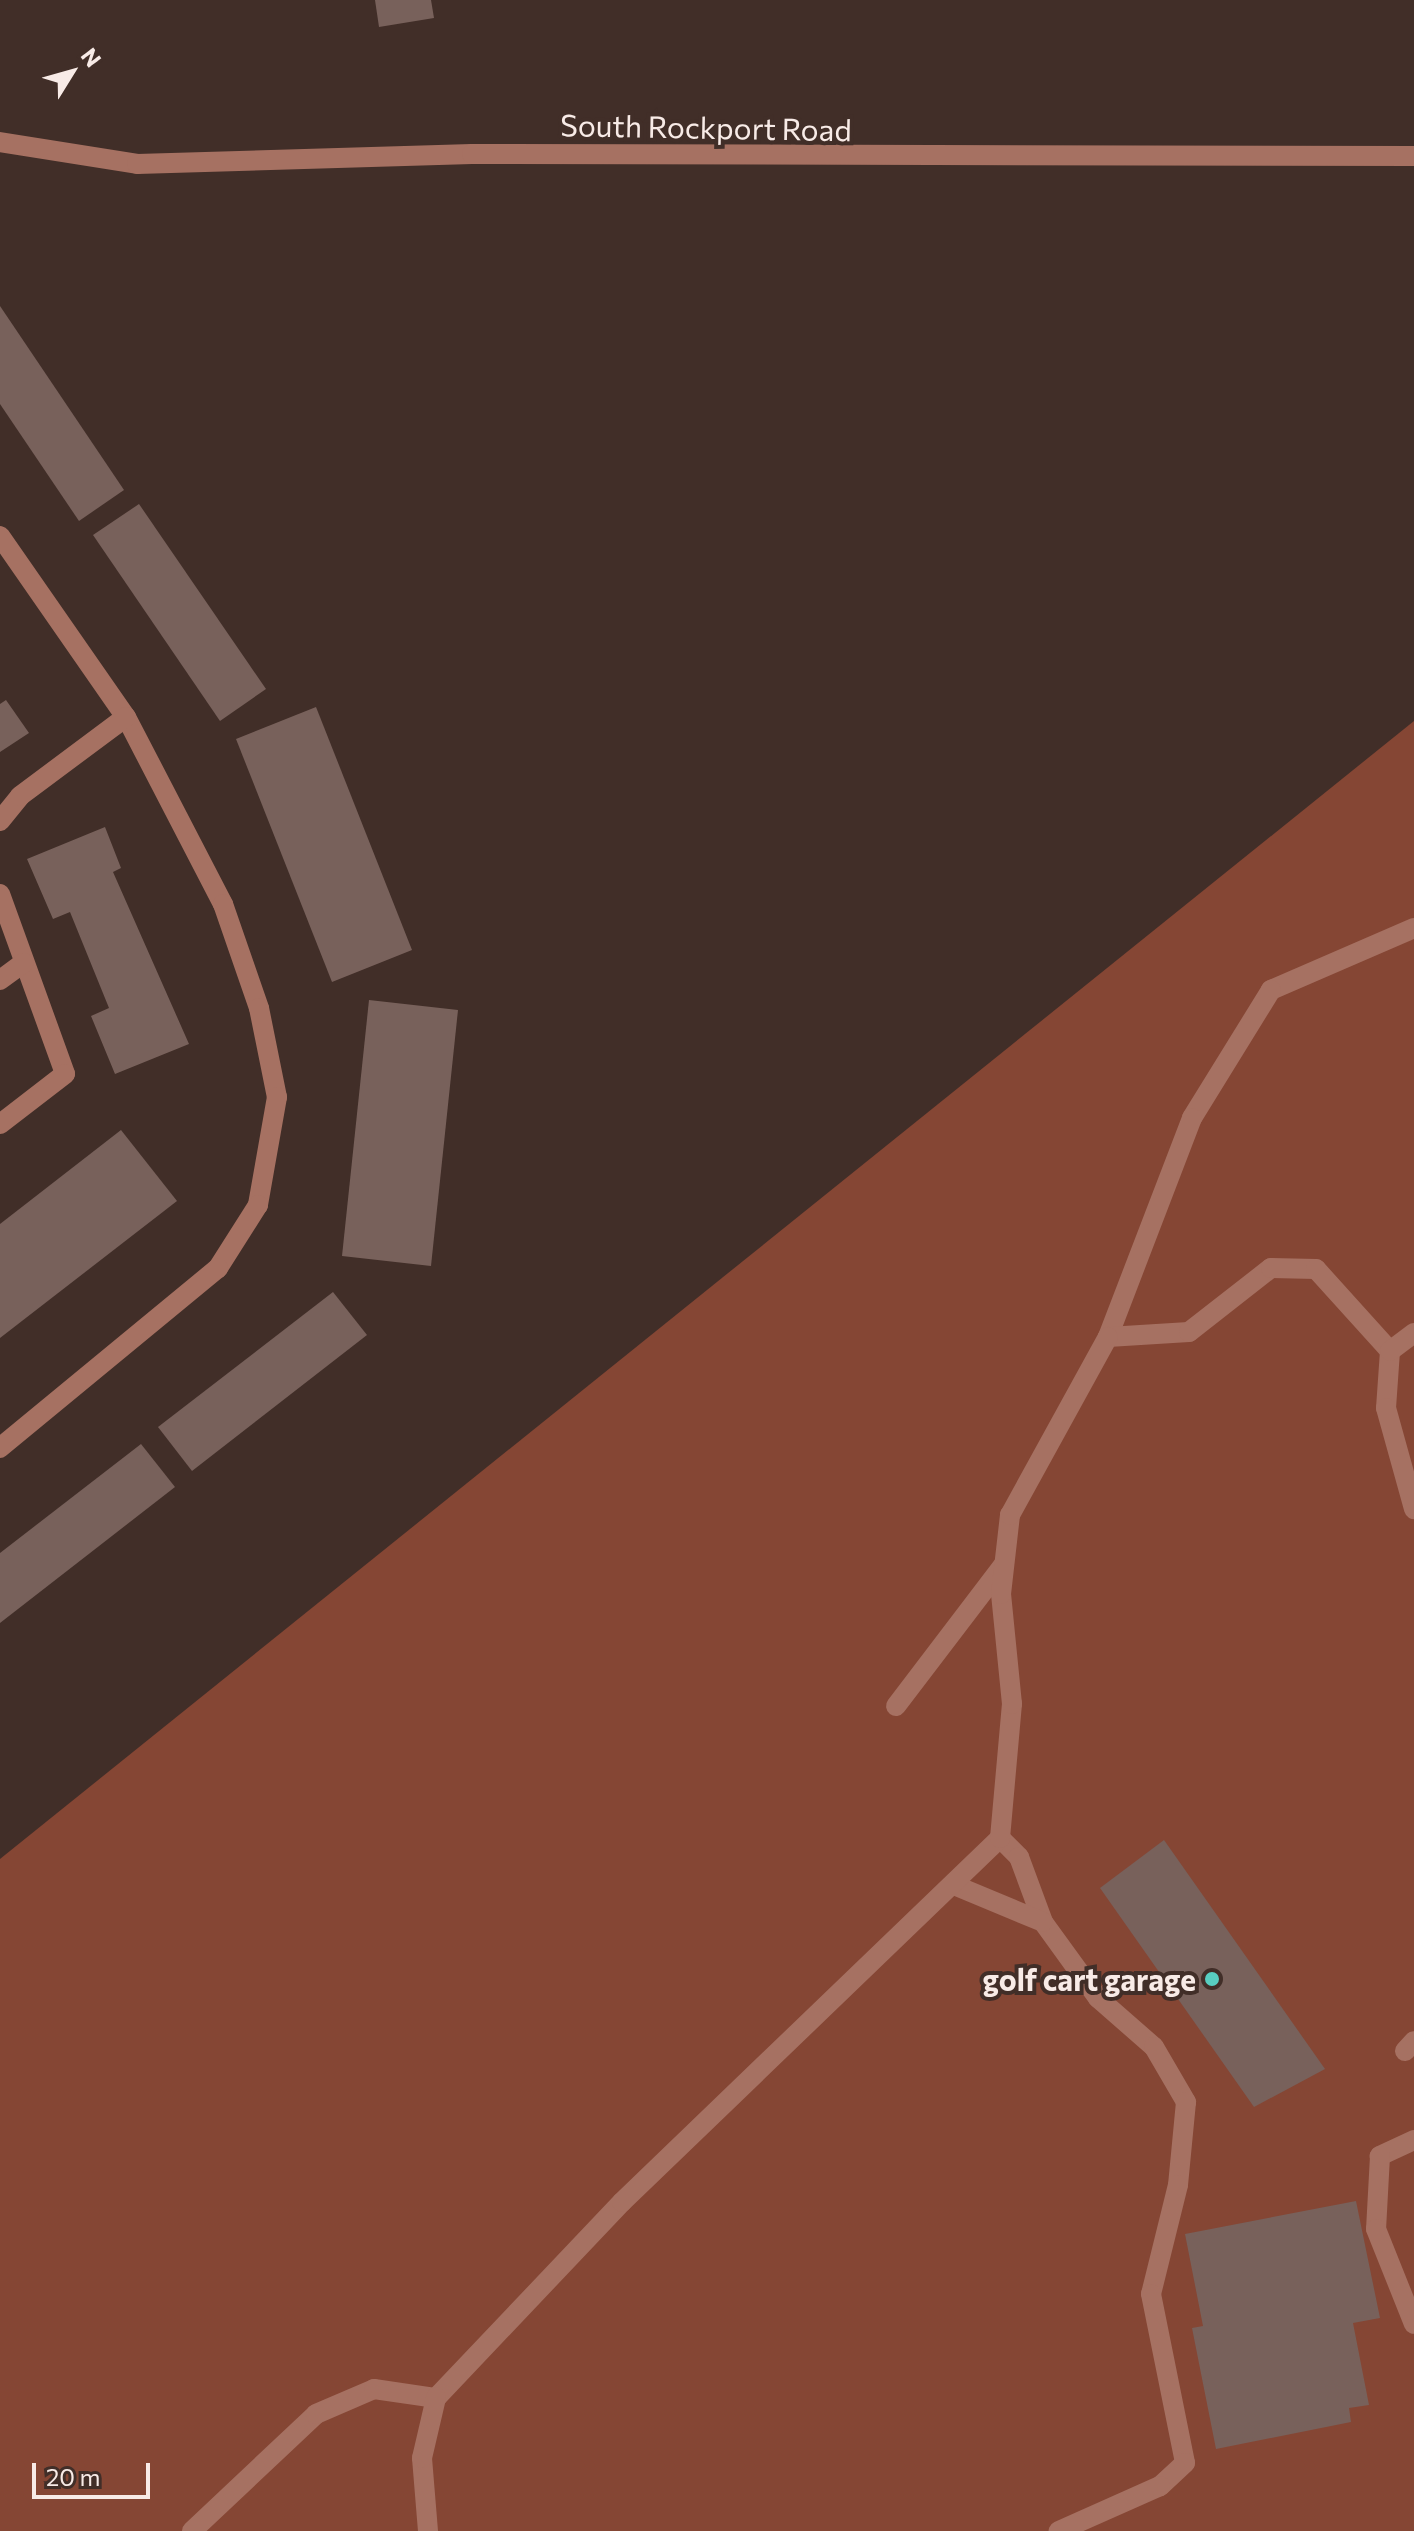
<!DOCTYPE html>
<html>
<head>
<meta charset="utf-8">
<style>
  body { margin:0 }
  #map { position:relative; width:1414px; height:2531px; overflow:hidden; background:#412e28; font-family:Commissioner,sans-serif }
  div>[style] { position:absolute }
  .green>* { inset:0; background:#854634 }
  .building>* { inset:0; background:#78615b }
  .minor>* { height:20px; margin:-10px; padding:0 10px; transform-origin:10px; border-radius:10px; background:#a67162 }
  .dots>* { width:22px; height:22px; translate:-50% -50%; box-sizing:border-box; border:4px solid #412e28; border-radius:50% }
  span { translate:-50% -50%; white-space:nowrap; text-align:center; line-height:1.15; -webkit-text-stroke:8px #412e28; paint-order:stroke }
  .street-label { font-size:30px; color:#f8ebe7 }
  .poi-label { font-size:30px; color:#f8ebe7; font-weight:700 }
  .right { translate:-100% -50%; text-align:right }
  .north { position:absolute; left:32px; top:32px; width:80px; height:80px; -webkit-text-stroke:6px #412e28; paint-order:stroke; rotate:53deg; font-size:22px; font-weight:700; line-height:32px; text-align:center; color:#f8ebe7 }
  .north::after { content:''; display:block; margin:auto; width:28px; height:36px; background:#f8ebe7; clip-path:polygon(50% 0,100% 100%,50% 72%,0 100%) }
  .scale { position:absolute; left:32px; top:2463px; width:118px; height:36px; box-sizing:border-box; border:4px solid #f8ebe7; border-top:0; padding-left:10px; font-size:24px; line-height:28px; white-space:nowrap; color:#f8ebe7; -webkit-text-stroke:6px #412e28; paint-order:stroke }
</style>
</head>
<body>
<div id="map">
  <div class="green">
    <div style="clip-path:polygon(1414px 721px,1414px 2531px,0 2531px,0 1859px)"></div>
  </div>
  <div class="building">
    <div style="clip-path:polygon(375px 0,431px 0,434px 18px,379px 27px)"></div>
    <div style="clip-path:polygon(0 306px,124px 490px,79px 521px,0 404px)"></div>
    <div style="clip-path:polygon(139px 504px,266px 689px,220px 721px,93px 535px)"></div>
    <div style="clip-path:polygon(6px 700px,29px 733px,0 752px,0 704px)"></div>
    <div style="clip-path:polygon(316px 707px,412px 950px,332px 982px,236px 739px)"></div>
    <div style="clip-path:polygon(105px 827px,121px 868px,113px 872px,189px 1044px,115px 1074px,91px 1016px,109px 1008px,70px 912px,53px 919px,27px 859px)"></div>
    <div style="clip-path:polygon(369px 1000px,458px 1010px,431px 1266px,342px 1256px)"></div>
    <div style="clip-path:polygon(121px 1130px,177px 1201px,0 1338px,0 1224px)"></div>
    <div style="clip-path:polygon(333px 1292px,367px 1335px,192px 1471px,158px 1427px)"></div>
    <div style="clip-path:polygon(141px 1444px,175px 1487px,0 1623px,0 1553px)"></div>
    <div style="clip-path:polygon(1164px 1840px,1325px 2069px,1254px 2107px,1100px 1888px)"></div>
    <div style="clip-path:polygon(1356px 2201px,1380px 2318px,1353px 2323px,1369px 2405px,1349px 2408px,1351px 2422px,1216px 2449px,1192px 2328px,1203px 2326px,1185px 2234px)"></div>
  </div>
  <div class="minor">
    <div style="left:0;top:142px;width:139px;rotate:9.1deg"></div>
    <div style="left:137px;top:164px;width:335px;rotate:-1.7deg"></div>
    <div style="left:472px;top:154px;width:942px;rotate:0.12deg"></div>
    <div style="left:0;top:536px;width:221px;rotate:55.2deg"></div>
    <div style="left:126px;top:717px;width:211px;rotate:62.6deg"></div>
    <div style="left:223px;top:904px;width:110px;rotate:70.9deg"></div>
    <div style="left:259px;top:1008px;width:91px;rotate:78.6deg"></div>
    <div style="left:277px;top:1097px;width:110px;rotate:100deg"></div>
    <div style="left:258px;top:1205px;width:75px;rotate:122.4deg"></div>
    <div style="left:218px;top:1268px;width:283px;rotate:140.5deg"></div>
    <div style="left:0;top:821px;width:32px;rotate:-51deg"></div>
    <div style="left:20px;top:796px;width:132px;rotate:-36.7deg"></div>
    <div style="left:0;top:894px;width:191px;rotate:70.1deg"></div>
    <div style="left:65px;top:1074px;width:82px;rotate:142.4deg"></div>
    <div style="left:1414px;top:928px;width:156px;rotate:156.6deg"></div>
    <div style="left:1271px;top:990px;width:150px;rotate:121.7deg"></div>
    <div style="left:1192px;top:1118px;width:235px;rotate:111deg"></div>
    <div style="left:1108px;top:1337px;width:81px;rotate:-3.5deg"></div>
    <div style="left:1189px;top:1332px;width:104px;rotate:-38deg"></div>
    <div style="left:1271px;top:1268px;width:45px;rotate:1.3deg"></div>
    <div style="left:1316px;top:1269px;width:110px;rotate:47.9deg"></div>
    <div style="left:1390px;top:1351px;width:57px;rotate:94deg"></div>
    <div style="left:1386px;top:1408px;width:105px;rotate:74.5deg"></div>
    <div style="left:0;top:980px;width:29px;rotate:-36deg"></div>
    <div style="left:1390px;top:1351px;width:30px;rotate:-37deg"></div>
    <div style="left:896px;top:1706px;width:178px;rotate:-52.7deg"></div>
    <div style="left:1000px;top:1838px;width:27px;rotate:45deg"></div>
    <div style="left:1019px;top:1857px;width:69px;rotate:69.7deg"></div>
    <div style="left:1043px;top:1922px;width:94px;rotate:54.1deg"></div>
    <div style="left:1098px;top:1998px;width:74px;rotate:41.2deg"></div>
    <div style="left:1154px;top:2047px;width:64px;rotate:59.8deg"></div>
    <div style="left:1186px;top:2102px;width:83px;rotate:95.5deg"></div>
    <div style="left:1178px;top:2185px;width:112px;rotate:103.9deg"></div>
    <div style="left:1151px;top:2294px;width:172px;rotate:78.6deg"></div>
    <div style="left:1185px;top:2463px;width:34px;rotate:137deg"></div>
    <div style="left:1160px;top:2486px;width:111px;rotate:156deg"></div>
    <div style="left:954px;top:1885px;width:96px;rotate:22.6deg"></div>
    <div style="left:1405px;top:2051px;width:13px;rotate:-48deg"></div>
    <div style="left:1414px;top:2140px;width:38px;rotate:155deg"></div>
    <div style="left:1380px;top:2156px;width:73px;rotate:93.1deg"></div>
    <div style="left:1376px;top:2229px;width:102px;rotate:68.2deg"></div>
    <div style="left:192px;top:2531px;width:170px;rotate:-43.3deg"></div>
    <div style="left:316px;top:2414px;width:63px;rotate:-23.3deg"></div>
    <div style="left:374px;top:2389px;width:63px;rotate:8.3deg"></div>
    <div style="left:436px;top:2398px;width:270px;rotate:-46.5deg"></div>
    <div style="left:622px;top:2202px;width:525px;rotate:-43.92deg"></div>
    <div style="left:1000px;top:1838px;width:135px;rotate:-84.9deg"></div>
    <div style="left:1012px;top:1704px;width:111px;rotate:-95.7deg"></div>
    <div style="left:1001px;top:1594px;width:80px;rotate:-83.5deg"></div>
    <div style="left:1010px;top:1515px;width:203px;rotate:-61.2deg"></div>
    <div style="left:428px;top:2531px;width:73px;rotate:-94.7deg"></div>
    <div style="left:422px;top:2458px;width:62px;rotate:-76.9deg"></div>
  </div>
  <div class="dots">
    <div style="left:1212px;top:1979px;background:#58cec1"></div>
  </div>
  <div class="street-label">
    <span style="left:706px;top:127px;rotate:1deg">South Rockport Road</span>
  </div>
  <div class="poi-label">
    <span class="right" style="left:1196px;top:1979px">golf cart garage</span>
  </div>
  <div class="north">N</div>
  <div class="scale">20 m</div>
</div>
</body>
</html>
